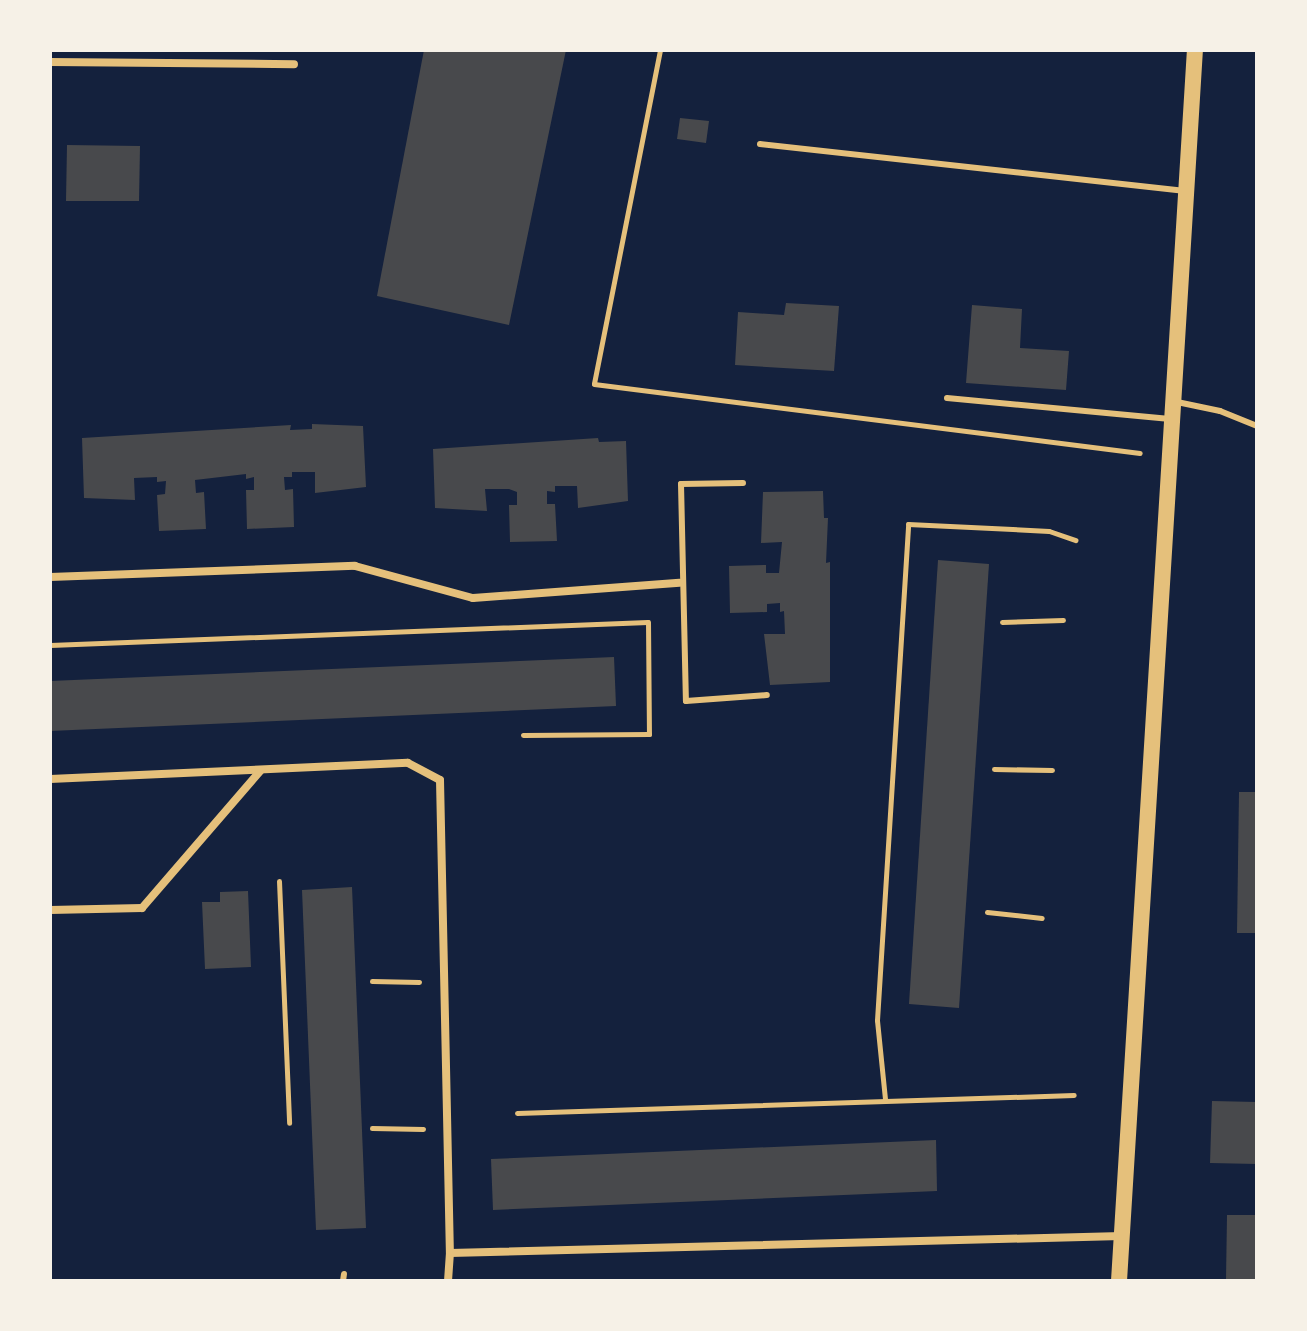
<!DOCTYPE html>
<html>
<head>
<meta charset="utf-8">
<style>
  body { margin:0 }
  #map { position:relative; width:1307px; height:1331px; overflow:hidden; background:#14213d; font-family:"IBM Plex Serif",serif }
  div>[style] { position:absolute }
  .building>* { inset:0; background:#48494c }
  .path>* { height:5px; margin:-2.5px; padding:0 2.5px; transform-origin:2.5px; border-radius:2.5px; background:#e5c07b }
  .service>* { height:6px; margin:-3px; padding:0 3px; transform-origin:3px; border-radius:3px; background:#e5c07b }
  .minor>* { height:8px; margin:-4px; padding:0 4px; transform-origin:4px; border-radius:4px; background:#e5c07b }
  .secondary>* { height:16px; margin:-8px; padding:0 8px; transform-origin:8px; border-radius:8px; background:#e5c07b }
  span { translate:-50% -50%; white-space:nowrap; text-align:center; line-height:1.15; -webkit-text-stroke:6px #f6f1e7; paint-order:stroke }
  .frame { position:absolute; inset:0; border:52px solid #f6f1e7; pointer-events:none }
</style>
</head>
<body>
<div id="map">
  <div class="building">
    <div style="clip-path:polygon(424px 50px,566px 50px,509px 325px,377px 296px)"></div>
    <div style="clip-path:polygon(680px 118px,709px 121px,706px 143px,677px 139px)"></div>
    <div style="clip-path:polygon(67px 145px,140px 146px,139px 201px,66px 201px)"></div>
    <div style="clip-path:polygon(786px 303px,839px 306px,834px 371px,735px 365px,738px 312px,784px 315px)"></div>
    <div style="clip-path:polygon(972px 305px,1022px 309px,1020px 348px,1069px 351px,1066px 390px,966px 383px)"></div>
    <div style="clip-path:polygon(312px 424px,363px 426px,366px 487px,315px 493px,315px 472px,292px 472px,292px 477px,284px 477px,285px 490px,293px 489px,294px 527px,247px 529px,246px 490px,254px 490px,254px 477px,246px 479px,246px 474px,195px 480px,196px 493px,204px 492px,206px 529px,159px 531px,157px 495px,165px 494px,166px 481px,157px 482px,157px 477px,134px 478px,135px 500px,84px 498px,82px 438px,291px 425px,290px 430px,312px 429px)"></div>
    <div style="clip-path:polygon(598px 438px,599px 442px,626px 441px,628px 501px,578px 508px,577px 486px,555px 486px,555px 492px,547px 491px,547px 504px,555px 504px,557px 541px,510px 542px,509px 505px,517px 505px,517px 492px,509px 489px,485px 489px,487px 511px,435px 508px,433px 449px)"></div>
    <div style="clip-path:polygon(823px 491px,824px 518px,828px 518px,826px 563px,830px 562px,830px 682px,770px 685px,764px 634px,785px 634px,784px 611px,780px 612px,780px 603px,767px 604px,767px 612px,730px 613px,729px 566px,766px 565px,766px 573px,779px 573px,782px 542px,761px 543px,763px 492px)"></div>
    <div style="clip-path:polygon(938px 560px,989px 564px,959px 1008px,909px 1004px)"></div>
    <div style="clip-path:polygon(614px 657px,616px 706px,50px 731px,50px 681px)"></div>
    <div style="clip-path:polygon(1239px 792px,1257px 792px,1257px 933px,1237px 933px)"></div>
    <div style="clip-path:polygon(352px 887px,366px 1228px,316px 1230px,302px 890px)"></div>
    <div style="clip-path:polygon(248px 891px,251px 967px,205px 969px,202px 902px,220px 902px,220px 892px)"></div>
    <div style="clip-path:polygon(1212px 1101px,1257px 1102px,1257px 1164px,1210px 1163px)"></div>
    <div style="clip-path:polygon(936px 1140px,937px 1191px,493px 1210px,491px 1159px)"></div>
    <div style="clip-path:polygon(1227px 1215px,1257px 1215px,1257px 1280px,1226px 1279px)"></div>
  </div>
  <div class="path">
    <div style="left:660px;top:50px;width:340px;rotate:101.2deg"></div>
    <div style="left:594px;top:384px;width:550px;rotate:7.2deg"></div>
    <div style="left:1002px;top:622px;width:61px;rotate:-1.9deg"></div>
    <div style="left:50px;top:645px;width:598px;rotate:-2.2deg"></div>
    <div style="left:648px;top:622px;width:112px;rotate:89.5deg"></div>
    <div style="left:649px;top:734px;width:126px;rotate:179.5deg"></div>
    <div style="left:994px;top:769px;width:58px;rotate:1deg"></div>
    <div style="left:279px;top:881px;width:242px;rotate:87.6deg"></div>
    <div style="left:987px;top:912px;width:55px;rotate:6.2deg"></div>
    <div style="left:372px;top:981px;width:47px;rotate:1.2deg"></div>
    <div style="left:885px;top:1099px;width:79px;rotate:-95.8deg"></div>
    <div style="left:877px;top:1020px;width:497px;rotate:-86.4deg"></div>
    <div style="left:908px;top:524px;width:141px;rotate:2.8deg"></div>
    <div style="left:1049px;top:531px;width:28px;rotate:19deg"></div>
    <div style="left:517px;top:1113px;width:557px;rotate:-1.85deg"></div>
    <div style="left:372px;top:1128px;width:51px;rotate:1.1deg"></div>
  </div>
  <div class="service">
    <div style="left:760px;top:144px;width:428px;rotate:6.3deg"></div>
    <div style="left:947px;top:398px;width:224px;rotate:5.4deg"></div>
    <div style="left:1177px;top:402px;width:44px;rotate:11.8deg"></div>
    <div style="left:1220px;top:411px;width:40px;rotate:22deg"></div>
    <div style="left:743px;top:483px;width:62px;rotate:179.1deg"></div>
    <div style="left:681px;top:484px;width:217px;rotate:88.7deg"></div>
    <div style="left:686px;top:701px;width:81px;rotate:-4.2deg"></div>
    <div style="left:343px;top:1281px;width:7px;rotate:-82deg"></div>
  </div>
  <div class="minor">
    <div style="left:50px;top:62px;width:244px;rotate:0.5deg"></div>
    <div style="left:50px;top:577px;width:305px;rotate:-2.1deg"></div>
    <div style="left:355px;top:566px;width:122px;rotate:15.2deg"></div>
    <div style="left:473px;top:598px;width:207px;rotate:-4.2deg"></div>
    <div style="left:50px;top:779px;width:358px;rotate:-2.6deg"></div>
    <div style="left:408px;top:763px;width:36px;rotate:28deg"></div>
    <div style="left:440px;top:780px;width:473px;rotate:88.8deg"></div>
    <div style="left:50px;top:910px;width:92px;rotate:-1.2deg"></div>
    <div style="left:142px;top:908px;width:182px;rotate:-49.2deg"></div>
    <div style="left:448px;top:1281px;width:28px;rotate:-86deg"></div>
    <div style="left:450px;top:1253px;width:672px;rotate:-1.45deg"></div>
  </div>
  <div class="secondary">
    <div style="left:1119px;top:1281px;width:1233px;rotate:-86.47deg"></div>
  </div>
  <div class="frame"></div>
</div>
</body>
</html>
